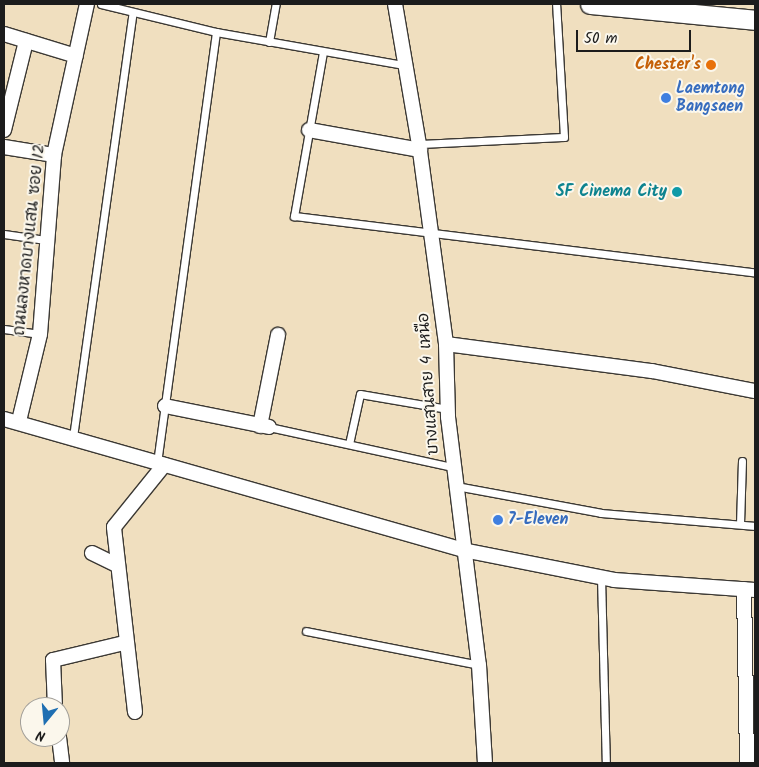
<!DOCTYPE html>
<html>
<head>
<meta charset="utf-8">
<style>
  body { margin:0 }
  #map { position:relative; width:759px; height:767px; overflow:hidden; background:#f0dfbf; font-family:Kalam,"Playpen Sans Thai",sans-serif }
  div>[style] { position:absolute }
  .roads { filter:drop-shadow(1px 0 #3c3934) drop-shadow(-1px 0 #3c3934) drop-shadow(0 1px #3c3934) drop-shadow(0 -1px #3c3934) }
  .service>* { height:7px; margin:-3.5px; padding:0 3.5px; transform-origin:3.5px; border-radius:3.5px; background:#fff }
  .minor>* { height:14px; margin:-7px; padding:0 7px; transform-origin:7px; border-radius:7px; background:#fff }
  .secondary>* { height:19px; margin:-9.5px; padding:0 9.5px; transform-origin:9.5px; border-radius:9.5px; background:#fff }
  .dots>* { width:14px; height:14px; translate:-50% -50%; box-sizing:border-box; border:2px solid #fbf7ec; border-radius:50% }
  span { translate:-50% -50%; white-space:nowrap; text-align:center; line-height:1.15; -webkit-text-stroke:4px #fbf7ec; paint-order:stroke }
  .food-label { font-size:16px; color:#c56008; font-weight:700 }
  .right { translate:-100% -50%; text-align:right }
  .shop-label { font-size:16px; color:#366cbe; font-weight:700 }
  .left { translate:0 -50%; text-align:left }
  .culture-label { font-size:16px; color:#0d838f; font-weight:700 }
  .street-label { font-size:16px; color:#1c1c1c }
  .frame { position:absolute; inset:0; border:5px solid #1c1c1c; pointer-events:none }
  .north { position:absolute; left:20px; top:697px; width:50px; height:50px; box-sizing:border-box; background:#fbf7ec; border:1px solid #a29f99; border-radius:50%; rotate:197deg; font-size:14px; font-weight:700; line-height:20px; text-align:center; color:#1c1c1c }
  .north::after { content:''; display:block; margin:auto; width:18px; height:22px; background:#1f6fb2; clip-path:polygon(50% 0,100% 100%,50% 72%,0 100%) }
  .scale { position:absolute; left:576px; top:30px; width:115px; height:22px; box-sizing:border-box; border:2px solid #1c1c1c; border-top:0; padding-left:6px; font-size:15px; line-height:18px; white-space:nowrap; color:#1c1c1c; -webkit-text-stroke:4px #fbf7ec; paint-order:stroke }
</style>
</head>
<body>
<div id="map">
  <div class="roads">
    <div class="service">
      <div style="left:101px;top:4px;width:118px;rotate:13.7deg"></div>
      <div style="left:216px;top:32px;width:191px;rotate:10deg"></div>
      <div style="left:269px;top:42px;width:39px;rotate:-80deg"></div>
      <div style="left:323px;top:52px;width:167px;rotate:100deg"></div>
      <div style="left:294px;top:216px;width:465px;rotate:7deg"></div>
      <div style="left:419px;top:144px;width:145px;rotate:-2.8deg"></div>
      <div style="left:564px;top:137px;width:133px;rotate:-93.4deg"></div>
      <div style="left:4px;top:234px;width:42px;rotate:8.1deg"></div>
      <div style="left:4px;top:329px;width:36px;rotate:8deg"></div>
      <div style="left:269px;top:427px;width:188px;rotate:12.3deg"></div>
      <div style="left:73px;top:437px;width:429px;rotate:-82deg"></div>
      <div style="left:349px;top:444px;width:51px;rotate:-77.6deg"></div>
      <div style="left:360px;top:394px;width:89px;rotate:9.7deg"></div>
      <div style="left:157px;top:463px;width:435px;rotate:-82.2deg"></div>
      <div style="left:456px;top:486px;width:147px;rotate:10.5deg"></div>
      <div style="left:601px;top:513px;width:155px;rotate:4.8deg"></div>
      <div style="left:740px;top:524px;width:63px;rotate:-88.2deg"></div>
      <div style="left:601px;top:577px;width:186px;rotate:88.5deg"></div>
      <div style="left:306px;top:631px;width:176px;rotate:11.1deg"></div>
    </div>
    <div class="minor">
      <div style="left:395px;top:4px;width:142px;rotate:80.3deg"></div>
      <div style="left:419px;top:144px;width:202px;rotate:82.3deg"></div>
      <div style="left:446px;top:344px;width:73px;rotate:88.4deg"></div>
      <div style="left:448px;top:417px;width:250px;rotate:82.9deg"></div>
      <div style="left:479px;top:665px;width:98px;rotate:86.5deg"></div>
      <div style="left:4px;top:34px;width:75px;rotate:17deg"></div>
      <div style="left:4px;top:130px;width:92px;rotate:-76.1deg"></div>
      <div style="left:309px;top:130px;width:113px;rotate:10.2deg"></div>
      <div style="left:4px;top:147px;width:51px;rotate:9.1deg"></div>
      <div style="left:446px;top:344px;width:208px;rotate:7.5deg"></div>
      <div style="left:652px;top:371px;width:105px;rotate:11deg"></div>
      <div style="left:165px;top:406px;width:106px;rotate:11.4deg"></div>
      <div style="left:4px;top:419px;width:477px;rotate:15.9deg"></div>
      <div style="left:463px;top:550px;width:154px;rotate:11.2deg"></div>
      <div style="left:614px;top:580px;width:141px;rotate:4.1deg"></div>
      <div style="left:19px;top:421px;width:89px;rotate:-76.4deg"></div>
      <div style="left:40px;top:334px;width:180px;rotate:-85.5deg"></div>
      <div style="left:54px;top:155px;width:155px;rotate:-77.7deg"></div>
      <div style="left:260px;top:426px;width:93px;rotate:-78.8deg"></div>
      <div style="left:92px;top:553px;width:28px;rotate:26deg"></div>
      <div style="left:744px;top:589px;width:174px;rotate:89deg"></div>
      <div style="left:55px;top:707px;width:47px;rotate:-92.4deg"></div>
      <div style="left:53px;top:660px;width:73px;rotate:-13.5deg"></div>
      <div style="left:135px;top:712px;width:186px;rotate:-96.5deg"></div>
      <div style="left:114px;top:527px;width:80px;rotate:-51.1deg"></div>
      <div style="left:59px;top:737px;width:26px;rotate:83deg"></div>
    </div>
    <div class="secondary">
      <div style="left:590px;top:4px;width:166px;rotate:5.5deg"></div>
    </div>
  </div>
  <div class="dots">
    <div style="left:711px;top:65px;background:#e8710a"></div>
    <div style="left:666px;top:98px;background:#3f7fe0"></div>
    <div style="left:677px;top:192px;background:#0f9aa8"></div>
    <div style="left:498px;top:520px;background:#3f7fe0"></div>
  </div>
  <div class="food-label">
    <span class="right" style="left:701px;top:65px">Chester's</span>
  </div>
  <div class="shop-label">
    <span class="left" style="left:676px;top:98px">Laemtong<br>Bangsaen</span>
    <span class="left" style="left:508px;top:520px">7-Eleven</span>
  </div>
  <div class="culture-label">
    <span class="right" style="left:667px;top:192px">SF Cinema City</span>
  </div>
  <div class="street-label">
    <span style="left:30px;top:240px;rotate:-84deg">ถนนลงหาดบางแสน ซอย 12</span>
    <span style="left:429px;top:384px;rotate:-94deg">บางแสนสาย 4 เหนือ</span>
  </div>
  <div class="frame"></div>
  <div class="north">N</div>
  <div class="scale">50 m</div>
</div>
</body>
</html>
